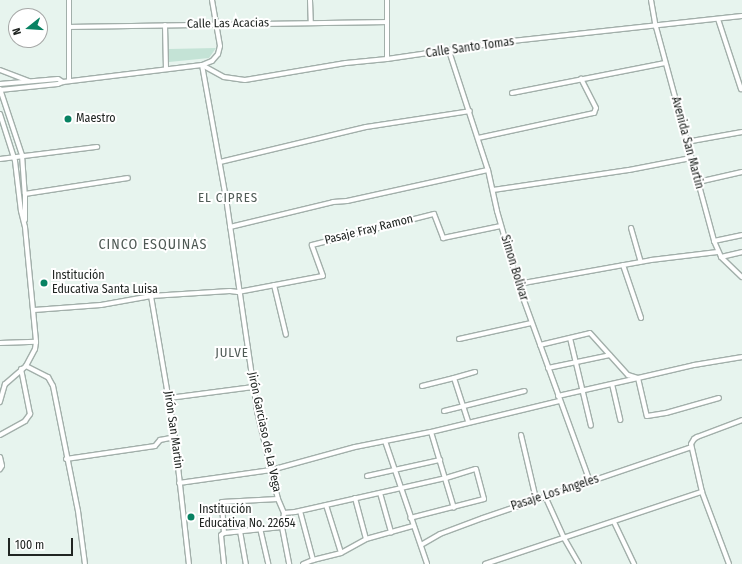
<!DOCTYPE html>
<html>
<head>
<meta charset="utf-8">
<style>
  body { margin:0 }
  #map { position:relative; width:742px; height:564px; overflow:hidden; background:#e7f4ee; font-family:"Fira Sans Condensed",sans-serif }
  div>[style] { position:absolute }
  .green>* { inset:0; background:#c4e3d6 }
  .roads { filter:drop-shadow(1px 0 #a2afaa) drop-shadow(-1px 0 #a2afaa) drop-shadow(0 1px #a2afaa) drop-shadow(0 -1px #a2afaa) }
  .minor>* { height:4px; margin:-2px; padding:0 2px; transform-origin:2px; border-radius:2px; background:#fff }
  .dots>* { width:11px; height:11px; translate:-50% -50%; box-sizing:border-box; border:2px solid #fff; border-radius:50% }
  span { translate:-50% -50%; white-space:nowrap; text-align:center; line-height:1.15; -webkit-text-stroke:4px #fff; paint-order:stroke }
  .street-label { font-size:12px; color:#202522 }
  .poi-label { font-size:12px; color:#202522 }
  .left { translate:0 -50%; text-align:left }
  .neighbourhood-label { font-size:13px; color:#4f5a55; letter-spacing:1px }
  .quarter-label { font-size:14px; color:#4f5a55; letter-spacing:1px }
  .north { position:absolute; left:8px; top:8px; width:40px; height:40px; box-sizing:border-box; background:#fff; border:1px solid #a6a8a7; border-radius:50%; rotate:253deg; font-size:11px; font-weight:700; line-height:16px; text-align:center; color:#202522 }
  .north::after { content:''; display:block; margin:auto; width:14px; height:18px; background:#088262; clip-path:polygon(50% 0,100% 100%,50% 72%,0 100%) }
  .scale { position:absolute; left:8px; top:538px; width:65px; height:18px; box-sizing:border-box; border:2px solid #202522; border-top:0; padding-left:5px; font-size:12px; line-height:14px; white-space:nowrap; color:#202522; -webkit-text-stroke:3px #fff; paint-order:stroke }
</style>
</head>
<body>
<div id="map">
  <div class="green">
    <div style="clip-path:polygon(216px 48px,209px 58px,169px 62px,169px 49px)"></div>
  </div>
  <div class="roads">
    <div class="minor">
      <div style="left:310px;top:0;width:23px;rotate:88deg"></div>
      <div style="left:387px;top:0;width:59px;rotate:90deg"></div>
      <div style="left:651px;top:0;width:27px;rotate:80deg"></div>
      <div style="left:656px;top:27px;width:222px;rotate:74.8deg"></div>
      <div style="left:714px;top:241px;width:17px;rotate:66deg"></div>
      <div style="left:721px;top:257px;width:29px;rotate:44deg"></div>
      <div style="left:718px;top:19px;width:74px;rotate:71.8deg"></div>
      <div style="left:165px;top:25px;width:44px;rotate:88.7deg"></div>
      <div style="left:69px;top:27px;width:318px;rotate:-0.9deg"></div>
      <div style="left:449px;top:51px;width:125px;rotate:71.9deg"></div>
      <div style="left:488px;top:170px;width:42px;rotate:77.6deg"></div>
      <div style="left:497px;top:211px;width:76px;rotate:74deg"></div>
      <div style="left:518px;top:284px;width:211px;rotate:70deg"></div>
      <div style="left:202px;top:65px;width:25px;rotate:29deg"></div>
      <div style="left:224px;top:77px;width:21px;rotate:8deg"></div>
      <div style="left:245px;top:80px;width:102px;rotate:-9.6deg"></div>
      <div style="left:346px;top:63px;width:41px;rotate:-5.6deg"></div>
      <div style="left:387px;top:59px;width:117px;rotate:-8.3deg"></div>
      <div style="left:503px;top:42px;width:240px;rotate:-6.2deg"></div>
      <div style="left:202px;top:65px;width:135px;rotate:79.8deg"></div>
      <div style="left:226px;top:198px;width:215px;rotate:81.7deg"></div>
      <div style="left:257px;top:411px;width:90px;rotate:76.6deg"></div>
      <div style="left:278px;top:499px;width:15px;rotate:67deg"></div>
      <div style="left:0;top:70px;width:31px;rotate:21deg"></div>
      <div style="left:69px;top:81px;width:81px;rotate:-90deg"></div>
      <div style="left:0;top:84px;width:58px;rotate:-4.9deg"></div>
      <div style="left:58px;top:79px;width:6px;rotate:31deg"></div>
      <div style="left:0;top:89px;width:70px;rotate:71.6deg"></div>
      <div style="left:22px;top:155px;width:39px;rotate:86deg"></div>
      <div style="left:25px;top:194px;width:26px;rotate:90deg"></div>
      <div style="left:0;top:90px;width:58px;rotate:-5.9deg"></div>
      <div style="left:58px;top:84px;width:5px;rotate:-22deg"></div>
      <div style="left:63px;top:82px;width:140px;rotate:-7deg"></div>
      <div style="left:202px;top:65px;width:11px;rotate:-22deg"></div>
      <div style="left:212px;top:61px;width:9px;rotate:-49deg"></div>
      <div style="left:218px;top:54px;width:8px;rotate:-76deg"></div>
      <div style="left:220px;top:46px;width:47px;rotate:-99.9deg"></div>
      <div style="left:512px;top:93px;width:156px;rotate:-11.1deg"></div>
      <div style="left:0;top:114px;width:49px;rotate:72.3deg"></div>
      <div style="left:15px;top:161px;width:50px;rotate:83.2deg"></div>
      <div style="left:21px;top:211px;width:16px;rotate:76deg"></div>
      <div style="left:25px;top:227px;width:116px;rotate:84.5deg"></div>
      <div style="left:36px;top:342px;width:7px;rotate:98deg"></div>
      <div style="left:35px;top:349px;width:19px;rotate:118deg"></div>
      <div style="left:26px;top:366px;width:28px;rotate:139deg"></div>
      <div style="left:5px;top:384px;width:19px;rotate:106deg"></div>
      <div style="left:478px;top:138px;width:119px;rotate:-12.2deg"></div>
      <div style="left:594px;top:113px;width:5px;rotate:-68deg"></div>
      <div style="left:596px;top:108px;width:33px;rotate:-117deg"></div>
      <div style="left:686px;top:142px;width:57px;rotate:-10.1deg"></div>
      <div style="left:0;top:159px;width:98px;rotate:-7.1deg"></div>
      <div style="left:220px;top:162px;width:150px;rotate:-13.5deg"></div>
      <div style="left:366px;top:127px;width:105px;rotate:-8.7deg"></div>
      <div style="left:698px;top:182px;width:45px;rotate:-12.8deg"></div>
      <div style="left:493px;top:190px;width:137px;rotate:-8.4deg"></div>
      <div style="left:629px;top:170px;width:63px;rotate:-11deg"></div>
      <div style="left:25px;top:194px;width:104px;rotate:-8.8deg"></div>
      <div style="left:230px;top:227px;width:106px;rotate:-13.6deg"></div>
      <div style="left:333px;top:202px;width:14px;rotate:-4deg"></div>
      <div style="left:347px;top:201px;width:144px;rotate:-12.4deg"></div>
      <div style="left:631px;top:228px;width:35px;rotate:74deg"></div>
      <div style="left:714px;top:241px;width:29px;rotate:-12deg"></div>
      <div style="left:721px;top:257px;width:22px;rotate:-13deg"></div>
      <div style="left:623px;top:265px;width:56px;rotate:71.2deg"></div>
      <div style="left:518px;top:284px;width:135px;rotate:-10.2deg"></div>
      <div style="left:651px;top:260px;width:67px;rotate:-6.8deg"></div>
      <div style="left:274px;top:285px;width:51px;rotate:76.5deg"></div>
      <div style="left:151px;top:296px;width:137px;rotate:80.3deg"></div>
      <div style="left:174px;top:431px;width:134px;rotate:83.6deg"></div>
      <div style="left:34px;top:310px;width:67px;rotate:-4.3deg"></div>
      <div style="left:101px;top:305px;width:51px;rotate:-10.2deg"></div>
      <div style="left:151px;top:296px;width:79px;rotate:-3.6deg"></div>
      <div style="left:230px;top:291px;width:8px;rotate:7deg"></div>
      <div style="left:238px;top:292px;width:86px;rotate:-10.7deg"></div>
      <div style="left:323px;top:276px;width:33px;rotate:-110deg"></div>
      <div style="left:312px;top:245px;width:126px;rotate:-14.3deg"></div>
      <div style="left:434px;top:214px;width:26px;rotate:69deg"></div>
      <div style="left:443px;top:238px;width:59px;rotate:-11.7deg"></div>
      <div style="left:570px;top:338px;width:90px;rotate:76.6deg"></div>
      <div style="left:459px;top:339px;width:74px;rotate:-12.5deg"></div>
      <div style="left:0;top:343px;width:36px;rotate:-2deg"></div>
      <div style="left:540px;top:345px;width:51px;rotate:-13.5deg"></div>
      <div style="left:590px;top:333px;width:57px;rotate:47.9deg"></div>
      <div style="left:628px;top:375px;width:10px;rotate:17deg"></div>
      <div style="left:638px;top:378px;width:57px;rotate:-13.1deg"></div>
      <div style="left:694px;top:365px;width:49px;rotate:-9.5deg"></div>
      <div style="left:26px;top:366px;width:25px;rotate:27deg"></div>
      <div style="left:48px;top:377px;width:10px;rotate:61deg"></div>
      <div style="left:53px;top:386px;width:127px;rotate:78.7deg"></div>
      <div style="left:78px;top:511px;width:53px;rotate:82.5deg"></div>
      <div style="left:548px;top:368px;width:63px;rotate:-11.8deg"></div>
      <div style="left:454px;top:378px;width:22px;rotate:-16deg"></div>
      <div style="left:612px;top:384px;width:37px;rotate:77deg"></div>
      <div style="left:422px;top:386px;width:33px;rotate:-14deg"></div>
      <div style="left:454px;top:378px;width:45px;rotate:72deg"></div>
      <div style="left:558px;top:396px;width:82px;rotate:-12.7deg"></div>
      <div style="left:638px;top:378px;width:39px;rotate:77deg"></div>
      <div style="left:647px;top:416px;width:19px;rotate:-9deg"></div>
      <div style="left:666px;top:413px;width:55px;rotate:-15.8deg"></div>
      <div style="left:169px;top:398px;width:85px;rotate:-7.5deg"></div>
      <div style="left:444px;top:411px;width:83px;rotate:-13.9deg"></div>
      <div style="left:431px;top:432px;width:79px;rotate:73.2deg"></div>
      <div style="left:0;top:435px;width:29px;rotate:-29deg"></div>
      <div style="left:25px;top:421px;width:9px;rotate:-54deg"></div>
      <div style="left:30px;top:414px;width:46px;rotate:-101.3deg"></div>
      <div style="left:521px;top:435px;width:66px;rotate:76.8deg"></div>
      <div style="left:385px;top:441px;width:130px;rotate:71.1deg"></div>
      <div style="left:0;top:457px;width:9px;rotate:77deg"></div>
      <div style="left:2px;top:466px;width:4px;rotate:124deg"></div>
      <div style="left:66px;top:459px;width:90px;rotate:-8.3deg"></div>
      <div style="left:155px;top:446px;width:8px;rotate:-50deg"></div>
      <div style="left:160px;top:440px;width:15px;rotate:-11deg"></div>
      <div style="left:367px;top:476px;width:75px;rotate:-12.4deg"></div>
      <div style="left:179px;top:483px;width:93px;rotate:-8deg"></div>
      <div style="left:271px;top:470px;width:87px;rotate:-15.3deg"></div>
      <div style="left:355px;top:447px;width:77px;rotate:-11.2deg"></div>
      <div style="left:431px;top:432px;width:132px;rotate:-13.6deg"></div>
      <div style="left:380px;top:493px;width:41px;rotate:74.2deg"></div>
      <div style="left:545px;top:496px;width:46px;rotate:65.7deg"></div>
      <div style="left:564px;top:538px;width:30px;rotate:60deg"></div>
      <div style="left:355px;top:498px;width:42px;rotate:75deg"></div>
      <div style="left:326px;top:505px;width:50px;rotate:72.6deg"></div>
      <div style="left:300px;top:511px;width:51px;rotate:75.1deg"></div>
      <div style="left:284px;top:513px;width:11px;rotate:-5deg"></div>
      <div style="left:295px;top:512px;width:155px;rotate:-12.7deg"></div>
      <div style="left:446px;top:478px;width:31px;rotate:-17deg"></div>
      <div style="left:476px;top:469px;width:31px;rotate:75deg"></div>
      <div style="left:484px;top:499px;width:76px;rotate:165.6deg"></div>
      <div style="left:284px;top:513px;width:14px;rotate:98deg"></div>
      <div style="left:282px;top:527px;width:38px;rotate:79deg"></div>
      <div style="left:614px;top:522px;width:47px;rotate:64.5deg"></div>
      <div style="left:260px;top:528px;width:37px;rotate:77deg"></div>
      <div style="left:240px;top:531px;width:34px;rotate:80deg"></div>
      <div style="left:224px;top:533px;width:58px;rotate:-5.9deg"></div>
      <div style="left:421px;top:545px;width:22px;rotate:-30deg"></div>
      <div style="left:440px;top:534px;width:46px;rotate:-20.4deg"></div>
      <div style="left:483px;top:518px;width:220px;rotate:-18.8deg"></div>
      <div style="left:224px;top:564px;width:29px;rotate:-96deg"></div>
      <div style="left:221px;top:535px;width:4px;rotate:-34deg"></div>
      <div style="left:224px;top:533px;width:31px;rotate:-94deg"></div>
      <div style="left:222px;top:502px;width:56px;rotate:-3.1deg"></div>
      <div style="left:303px;top:564px;width:11px;rotate:-22deg"></div>
      <div style="left:313px;top:560px;width:29px;rotate:-14deg"></div>
      <div style="left:341px;top:553px;width:29px;rotate:-29deg"></div>
      <div style="left:366px;top:539px;width:49px;rotate:-15.5deg"></div>
      <div style="left:485px;top:564px;width:229px;rotate:-18.4deg"></div>
      <div style="left:729px;top:564px;width:77px;rotate:-110.6deg"></div>
      <div style="left:702px;top:492px;width:49px;rotate:-102.9deg"></div>
      <div style="left:691px;top:444px;width:6px;rotate:-59deg"></div>
      <div style="left:694px;top:439px;width:4px;rotate:-34deg"></div>
      <div style="left:697px;top:437px;width:48px;rotate:-20.7deg"></div>
    </div>
  </div>
  <div class="dots">
    <div style="left:68px;top:119px;background:#088262"></div>
    <div style="left:44px;top:283px;background:#088262"></div>
    <div style="left:191px;top:517px;background:#088262"></div>
  </div>
  <div class="street-label">
    <span style="left:228px;top:24px;rotate:-1deg">Calle Las Acacias</span>
    <span style="left:470px;top:48px;rotate:-8deg">Calle Santo Tomas</span>
    <span style="left:687px;top:143px;rotate:75deg">Avenida San Martin</span>
    <span style="left:369px;top:230px;rotate:-14deg">Pasaje Fray Ramon</span>
    <span style="left:514px;top:268px;rotate:73deg">Simon Bolivar</span>
    <span style="left:173px;top:430px;rotate:82deg">Jirón San Martin</span>
    <span style="left:264px;top:432px;rotate:78deg">Jirón Garciaso de La Vega</span>
    <span style="left:555px;top:493px;rotate:-18deg">Pasaje Los Angeles</span>
  </div>
  <div class="poi-label">
    <span class="left" style="left:76px;top:119px">Maestro</span>
    <span class="left" style="left:52px;top:283px">Institución<br>Educativa Santa Luisa</span>
    <span class="left" style="left:199px;top:517px">Institución<br>Educativa No. 22654</span>
  </div>
  <div class="neighbourhood-label">
    <span style="left:228px;top:198px">EL CIPRES</span>
    <span style="left:232px;top:353px">JULVE</span>
  </div>
  <div class="quarter-label">
    <span style="left:153px;top:245px">CINCO ESQUINAS</span>
  </div>
  <div class="north">N</div>
  <div class="scale">100 m</div>
</div>
</body>
</html>
